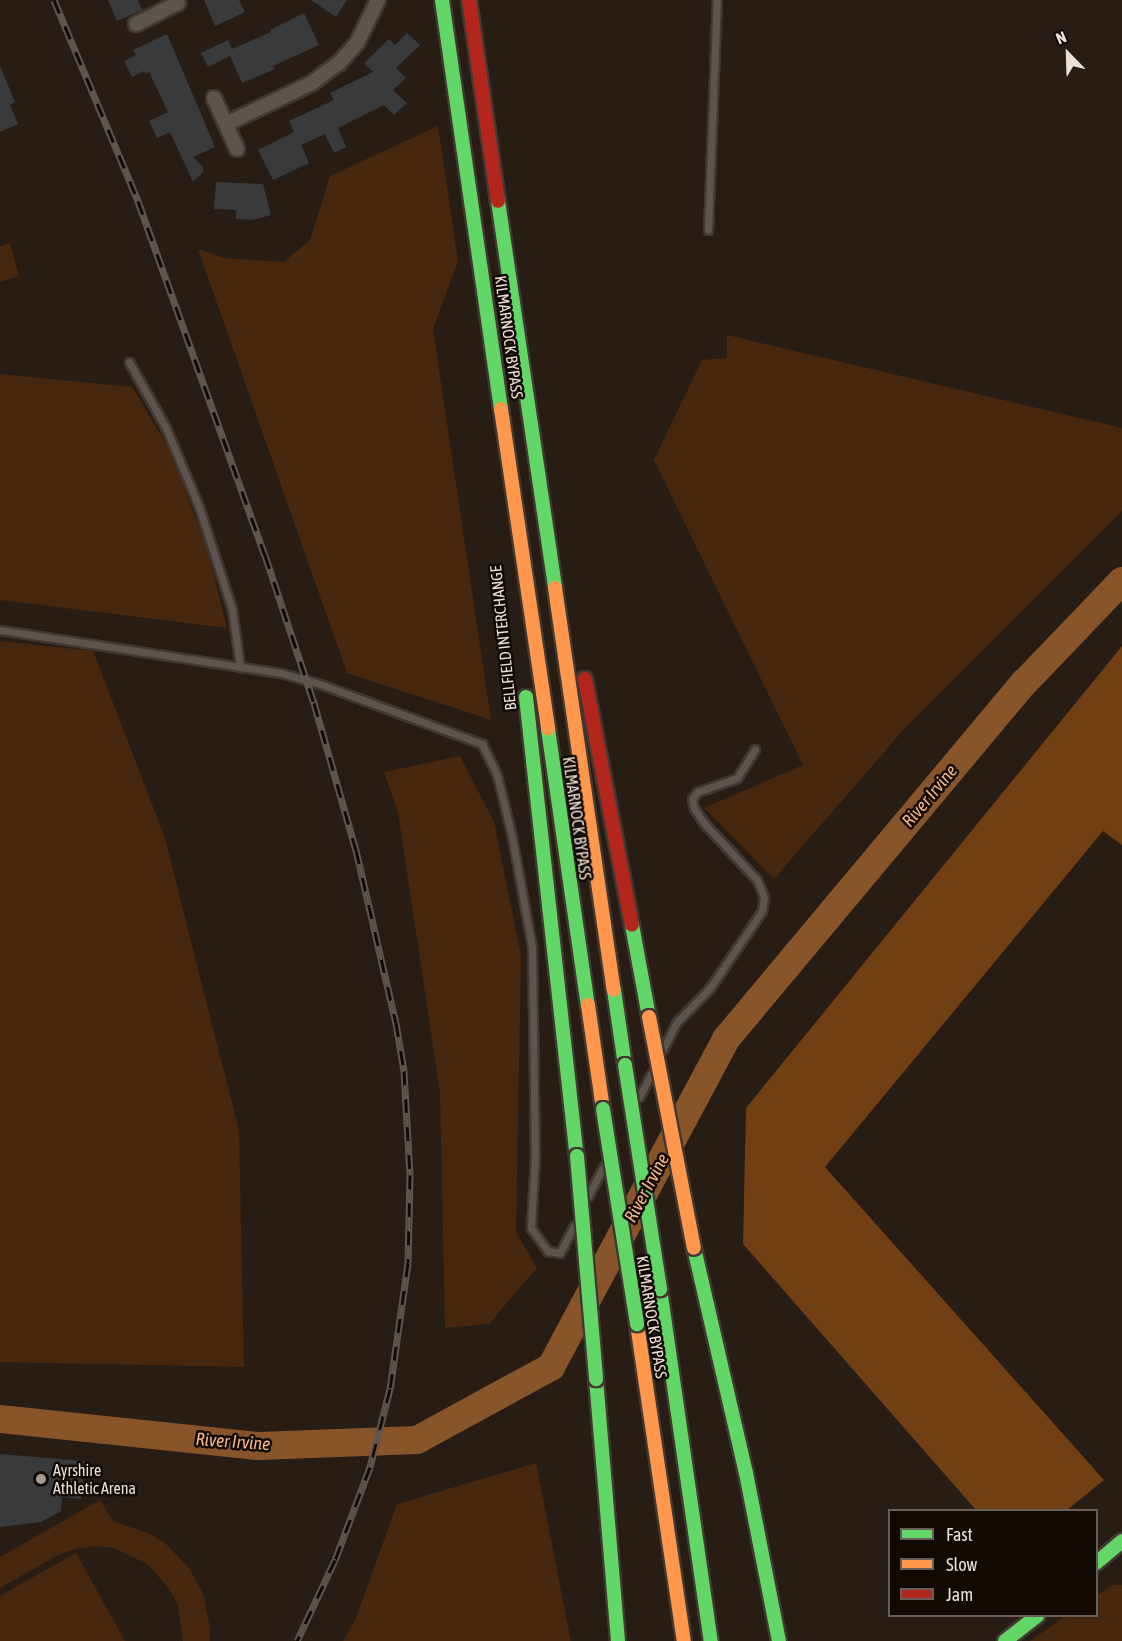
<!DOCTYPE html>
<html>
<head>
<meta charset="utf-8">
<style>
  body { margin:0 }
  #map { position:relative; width:1122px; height:1641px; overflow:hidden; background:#281d15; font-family:"Asap Condensed",sans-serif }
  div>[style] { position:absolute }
  .green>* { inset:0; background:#47270d }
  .forest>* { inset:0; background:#703f14 }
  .river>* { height:28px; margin:-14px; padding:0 14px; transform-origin:14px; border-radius:14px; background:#88542a }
  .building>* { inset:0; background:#393a3c }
  .roads { filter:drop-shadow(2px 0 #413831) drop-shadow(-2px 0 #413831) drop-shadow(0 2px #413831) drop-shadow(0 -2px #413831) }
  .lane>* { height:7px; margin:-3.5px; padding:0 3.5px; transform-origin:3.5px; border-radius:3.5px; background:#5d544f }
  .street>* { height:14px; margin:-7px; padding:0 7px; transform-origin:7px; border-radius:7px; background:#5d544f }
  .fast>* { height:14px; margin:-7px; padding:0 7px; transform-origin:7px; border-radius:7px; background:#63d668 }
  .slow>* { height:14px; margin:-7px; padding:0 7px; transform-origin:7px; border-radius:7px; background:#ff974d }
  .jam>* { height:14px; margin:-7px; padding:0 7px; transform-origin:7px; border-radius:7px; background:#b3261e }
  .rail>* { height:7px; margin-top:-3.5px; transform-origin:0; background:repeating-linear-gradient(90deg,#110904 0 14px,#5e5550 0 28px); box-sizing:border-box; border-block:2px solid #5e5550 }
  .bridges { filter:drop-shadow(2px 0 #413831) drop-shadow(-2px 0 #413831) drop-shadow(0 2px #413831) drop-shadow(0 -2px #413831) }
  .fast-bridge>* { height:14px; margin:-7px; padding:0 7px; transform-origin:7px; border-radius:7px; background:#63d668 }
  .slow-bridge>* { height:14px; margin:-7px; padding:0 7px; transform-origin:7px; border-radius:7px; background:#ff974d }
  .dots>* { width:16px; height:16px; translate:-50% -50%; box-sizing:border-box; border:3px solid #110904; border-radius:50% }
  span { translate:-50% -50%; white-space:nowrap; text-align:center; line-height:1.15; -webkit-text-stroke:5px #110904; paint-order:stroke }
  .street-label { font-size:16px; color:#eddfd5 }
  .poi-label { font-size:16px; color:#eddfd5 }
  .left { translate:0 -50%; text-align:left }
  .water-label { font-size:18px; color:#f9b685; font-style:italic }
  .legend { position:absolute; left:888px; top:1509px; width:210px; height:108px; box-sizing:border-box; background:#110904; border:2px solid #695f58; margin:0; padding:8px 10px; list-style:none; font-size:18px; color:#eddfd5 }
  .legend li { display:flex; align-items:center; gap:12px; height:30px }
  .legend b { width:30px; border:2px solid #695f58 }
  .north { position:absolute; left:1038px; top:24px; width:60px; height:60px; -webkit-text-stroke:4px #110904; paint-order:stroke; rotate:337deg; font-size:16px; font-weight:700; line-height:24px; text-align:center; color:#eddfd5 }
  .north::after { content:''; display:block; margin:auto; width:21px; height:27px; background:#eddfd5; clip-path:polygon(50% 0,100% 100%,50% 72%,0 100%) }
</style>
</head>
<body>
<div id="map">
  <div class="green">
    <div style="clip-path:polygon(438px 126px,458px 261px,433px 329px,491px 720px,347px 673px,198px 249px,224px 258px,284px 262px,310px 240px,330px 176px)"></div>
    <div style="clip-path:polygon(10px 243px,19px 276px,0 282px,0 246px)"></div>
    <div style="clip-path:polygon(727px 335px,1122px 428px,1122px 511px,905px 728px,774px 879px,704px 808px,803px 765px,654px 460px,702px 360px,727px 358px)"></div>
    <div style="clip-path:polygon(0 374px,132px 387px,170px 450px,208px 551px,227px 628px,0 600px)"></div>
    <div style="clip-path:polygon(0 641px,93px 651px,165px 838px,239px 1131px,244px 1367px,0 1362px)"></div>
    <div style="clip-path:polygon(460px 756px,494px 822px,521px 956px,516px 1232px,537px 1268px,489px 1324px,445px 1328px,440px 1092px,398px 812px,384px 772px)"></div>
    <div style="clip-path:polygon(536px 1463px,571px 1641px,343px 1641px,356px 1618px,397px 1504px)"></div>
    <div style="clip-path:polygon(100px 1500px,113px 1521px,153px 1535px,167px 1545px,189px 1568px,203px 1594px,210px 1627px,210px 1641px,183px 1641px,178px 1605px,169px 1588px,147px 1564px,114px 1548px,95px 1546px,75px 1549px,56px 1556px,0 1588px,0 1557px)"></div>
    <div style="clip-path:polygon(76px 1553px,125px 1641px,0 1641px,0 1596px)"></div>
    <div style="clip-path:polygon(1114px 1585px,1122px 1585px,1122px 1641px,1030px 1641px,1066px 1616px,1096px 1616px,1097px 1595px)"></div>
  </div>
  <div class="forest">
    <div style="clip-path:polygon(1122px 646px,1122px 845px,1103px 831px,825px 1167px,1104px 1480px,1067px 1510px,976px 1510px,743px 1244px,746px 1108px)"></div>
  </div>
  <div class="river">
    <div style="left:0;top:1419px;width:260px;rotate:6deg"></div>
    <div style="left:259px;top:1446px;width:158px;rotate:-2.2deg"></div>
    <div style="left:417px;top:1440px;width:153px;rotate:-28.6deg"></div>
    <div style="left:551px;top:1367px;width:372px;rotate:-61.9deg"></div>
    <div style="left:726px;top:1039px;width:466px;rotate:-50.1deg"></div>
    <div style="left:1025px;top:682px;width:140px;rotate:-46.2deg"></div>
  </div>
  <div class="building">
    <div style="clip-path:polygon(108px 0,138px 0,142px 10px,117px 21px)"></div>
    <div style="clip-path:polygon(204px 0,239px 0,245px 12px,215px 26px)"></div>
    <div style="clip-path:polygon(311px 0,347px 0,336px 17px)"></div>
    <div style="clip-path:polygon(304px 13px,319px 45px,273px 66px,275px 69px,242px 83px,230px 56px,208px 67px,201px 53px,228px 40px,232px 49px,271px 32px,270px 30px)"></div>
    <div style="clip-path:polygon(407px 33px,420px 45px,396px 68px,406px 78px,393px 90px,407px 103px,394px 115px,384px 105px,338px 128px,346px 147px,334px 153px,325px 134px,301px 145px,309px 163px,273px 180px,258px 150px,294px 132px,289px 121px,334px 100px,330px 93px,373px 72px,364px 63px,389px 39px,395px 45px)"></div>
    <div style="clip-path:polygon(167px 34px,215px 147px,193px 157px,203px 167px,203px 172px,193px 182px,170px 132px,157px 138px,149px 121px,168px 112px,149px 72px,146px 74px,144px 71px,132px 77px,124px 61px,136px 55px,133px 50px)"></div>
    <div style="clip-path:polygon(0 66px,15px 102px,10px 105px,18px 124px,0 132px)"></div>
    <div style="clip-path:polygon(216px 182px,263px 184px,271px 215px,252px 220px,236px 219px,236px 210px,214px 209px)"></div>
    <div style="clip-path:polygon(0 1454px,84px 1461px,81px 1499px,62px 1497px,61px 1511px,41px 1522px,0 1527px)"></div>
  </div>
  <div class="roads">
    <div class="lane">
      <div style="left:708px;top:230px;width:230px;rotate:-87.8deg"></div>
      <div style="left:129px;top:362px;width:76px;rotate:60.7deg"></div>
      <div style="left:166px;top:428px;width:86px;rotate:67.3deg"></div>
      <div style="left:199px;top:507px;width:107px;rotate:72.1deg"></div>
      <div style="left:232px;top:609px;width:59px;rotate:82.1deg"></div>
      <div style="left:0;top:630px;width:284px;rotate:8.7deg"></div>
      <div style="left:281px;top:673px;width:41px;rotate:15.8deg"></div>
      <div style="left:320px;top:684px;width:173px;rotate:20.3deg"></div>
      <div style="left:482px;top:744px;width:34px;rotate:64deg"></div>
      <div style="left:497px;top:775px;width:64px;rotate:76.4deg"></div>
      <div style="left:512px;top:837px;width:112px;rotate:79.7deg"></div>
      <div style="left:532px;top:947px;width:209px;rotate:89.2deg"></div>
      <div style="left:535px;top:1156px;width:72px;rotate:93.2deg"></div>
      <div style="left:531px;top:1228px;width:29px;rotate:54deg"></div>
      <div style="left:548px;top:1251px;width:12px;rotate:9deg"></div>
      <div style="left:560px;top:1253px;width:31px;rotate:-63deg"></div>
      <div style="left:663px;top:1049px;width:30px;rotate:-63deg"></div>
      <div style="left:677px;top:1022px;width:47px;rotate:-45.9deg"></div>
      <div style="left:710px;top:988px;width:93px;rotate:-56deg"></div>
      <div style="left:762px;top:911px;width:14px;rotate:-82deg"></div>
      <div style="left:764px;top:897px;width:18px;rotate:-112deg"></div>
      <div style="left:757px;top:880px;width:78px;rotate:-132.9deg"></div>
      <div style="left:704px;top:823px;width:18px;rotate:-124deg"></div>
      <div style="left:694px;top:808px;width:9px;rotate:-103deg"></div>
      <div style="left:692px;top:799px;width:9px;rotate:-54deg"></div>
      <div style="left:697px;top:792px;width:42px;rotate:-19.3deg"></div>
      <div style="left:737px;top:778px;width:34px;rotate:-58deg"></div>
      <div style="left:639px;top:1097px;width:27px;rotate:-62deg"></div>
      <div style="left:588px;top:1196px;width:34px;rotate:-62deg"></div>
    </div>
    <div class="street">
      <div style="left:136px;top:24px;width:47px;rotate:-26.6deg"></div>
      <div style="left:214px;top:98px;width:56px;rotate:65.7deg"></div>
      <div style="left:226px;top:124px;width:95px;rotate:-25.5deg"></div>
      <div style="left:312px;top:83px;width:34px;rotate:-37deg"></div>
      <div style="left:339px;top:63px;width:27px;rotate:-48deg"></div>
      <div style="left:357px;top:43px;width:48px;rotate:-64deg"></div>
    </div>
    <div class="fast">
      <div style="left:442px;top:0;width:413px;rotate:81.8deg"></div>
      <div style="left:498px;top:201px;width:391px;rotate:81.6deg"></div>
      <div style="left:526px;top:697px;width:462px;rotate:83.7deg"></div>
      <div style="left:548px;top:729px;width:279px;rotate:81.8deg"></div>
      <div style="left:632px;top:925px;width:94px;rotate:79.5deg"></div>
      <div style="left:614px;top:990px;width:76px;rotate:81.7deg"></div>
      <div style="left:694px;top:1248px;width:231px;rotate:77deg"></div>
      <div style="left:746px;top:1473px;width:171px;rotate:78.9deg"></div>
      <div style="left:660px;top:1289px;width:356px;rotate:81.8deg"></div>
      <div style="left:596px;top:1379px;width:263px;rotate:85.2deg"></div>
      <div style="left:1096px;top:1563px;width:34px;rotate:-40deg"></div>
      <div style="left:1005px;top:1641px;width:41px;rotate:-38deg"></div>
    </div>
    <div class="slow">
      <div style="left:501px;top:409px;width:323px;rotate:81.6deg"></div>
      <div style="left:555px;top:588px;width:406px;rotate:81.7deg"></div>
      <div style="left:588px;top:1005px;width:105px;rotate:81.8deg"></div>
      <div style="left:637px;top:1324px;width:320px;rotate:81.6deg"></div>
    </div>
    <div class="jam">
      <div style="left:469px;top:0;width:203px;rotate:81.8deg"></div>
      <div style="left:585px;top:679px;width:250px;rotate:79.2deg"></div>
    </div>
  </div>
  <div class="rail">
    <div style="left:54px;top:0;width:218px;rotate:67.3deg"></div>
    <div style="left:138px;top:201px;width:376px;rotate:70.3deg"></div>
    <div style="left:265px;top:555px;width:156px;rotate:71.7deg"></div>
    <div style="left:314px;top:703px;width:153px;rotate:74.1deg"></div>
    <div style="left:356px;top:850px;width:178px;rotate:77deg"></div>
    <div style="left:396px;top:1023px;width:49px;rotate:80.5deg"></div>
    <div style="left:404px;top:1071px;width:104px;rotate:86.7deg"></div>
    <div style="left:410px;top:1175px;width:88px;rotate:91.3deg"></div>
    <div style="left:408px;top:1263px;width:127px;rotate:98.1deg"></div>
    <div style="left:390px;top:1389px;width:81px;rotate:104.4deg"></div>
    <div style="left:370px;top:1467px;width:99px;rotate:110.6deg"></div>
    <div style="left:335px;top:1560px;width:89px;rotate:115.1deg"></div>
  </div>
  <div class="bridges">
    <div class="fast-bridge">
      <div style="left:625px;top:1065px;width:227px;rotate:81.1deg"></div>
      <div style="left:603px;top:1109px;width:218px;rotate:81deg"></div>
      <div style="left:577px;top:1156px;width:224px;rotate:85.1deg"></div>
    </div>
    <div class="slow-bridge">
      <div style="left:649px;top:1017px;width:235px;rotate:79deg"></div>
    </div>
  </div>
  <div class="dots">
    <div style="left:41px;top:1479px;background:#a89b92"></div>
  </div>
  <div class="street-label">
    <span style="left:509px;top:337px;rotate:82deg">KILMARNOCK BYPASS</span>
    <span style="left:503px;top:638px;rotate:-96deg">BELLFIELD INTERCHANGE</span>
    <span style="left:577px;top:818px;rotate:82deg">KILMARNOCK BYPASS</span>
    <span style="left:652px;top:1317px;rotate:81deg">KILMARNOCK BYPASS</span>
  </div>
  <div class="poi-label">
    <span class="left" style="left:53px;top:1479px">Ayrshire<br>Athletic Arena</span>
  </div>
  <div class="water-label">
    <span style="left:930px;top:796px;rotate:-50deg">River Irvine</span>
    <span style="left:647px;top:1188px;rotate:-62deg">River Irvine</span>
    <span style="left:233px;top:1442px;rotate:4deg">River Irvine</span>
  </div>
  <ul class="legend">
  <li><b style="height:8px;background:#63d668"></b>Fast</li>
  <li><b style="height:8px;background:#ff974d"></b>Slow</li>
  <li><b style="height:8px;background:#b3261e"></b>Jam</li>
  </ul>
  <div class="north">N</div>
</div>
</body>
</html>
